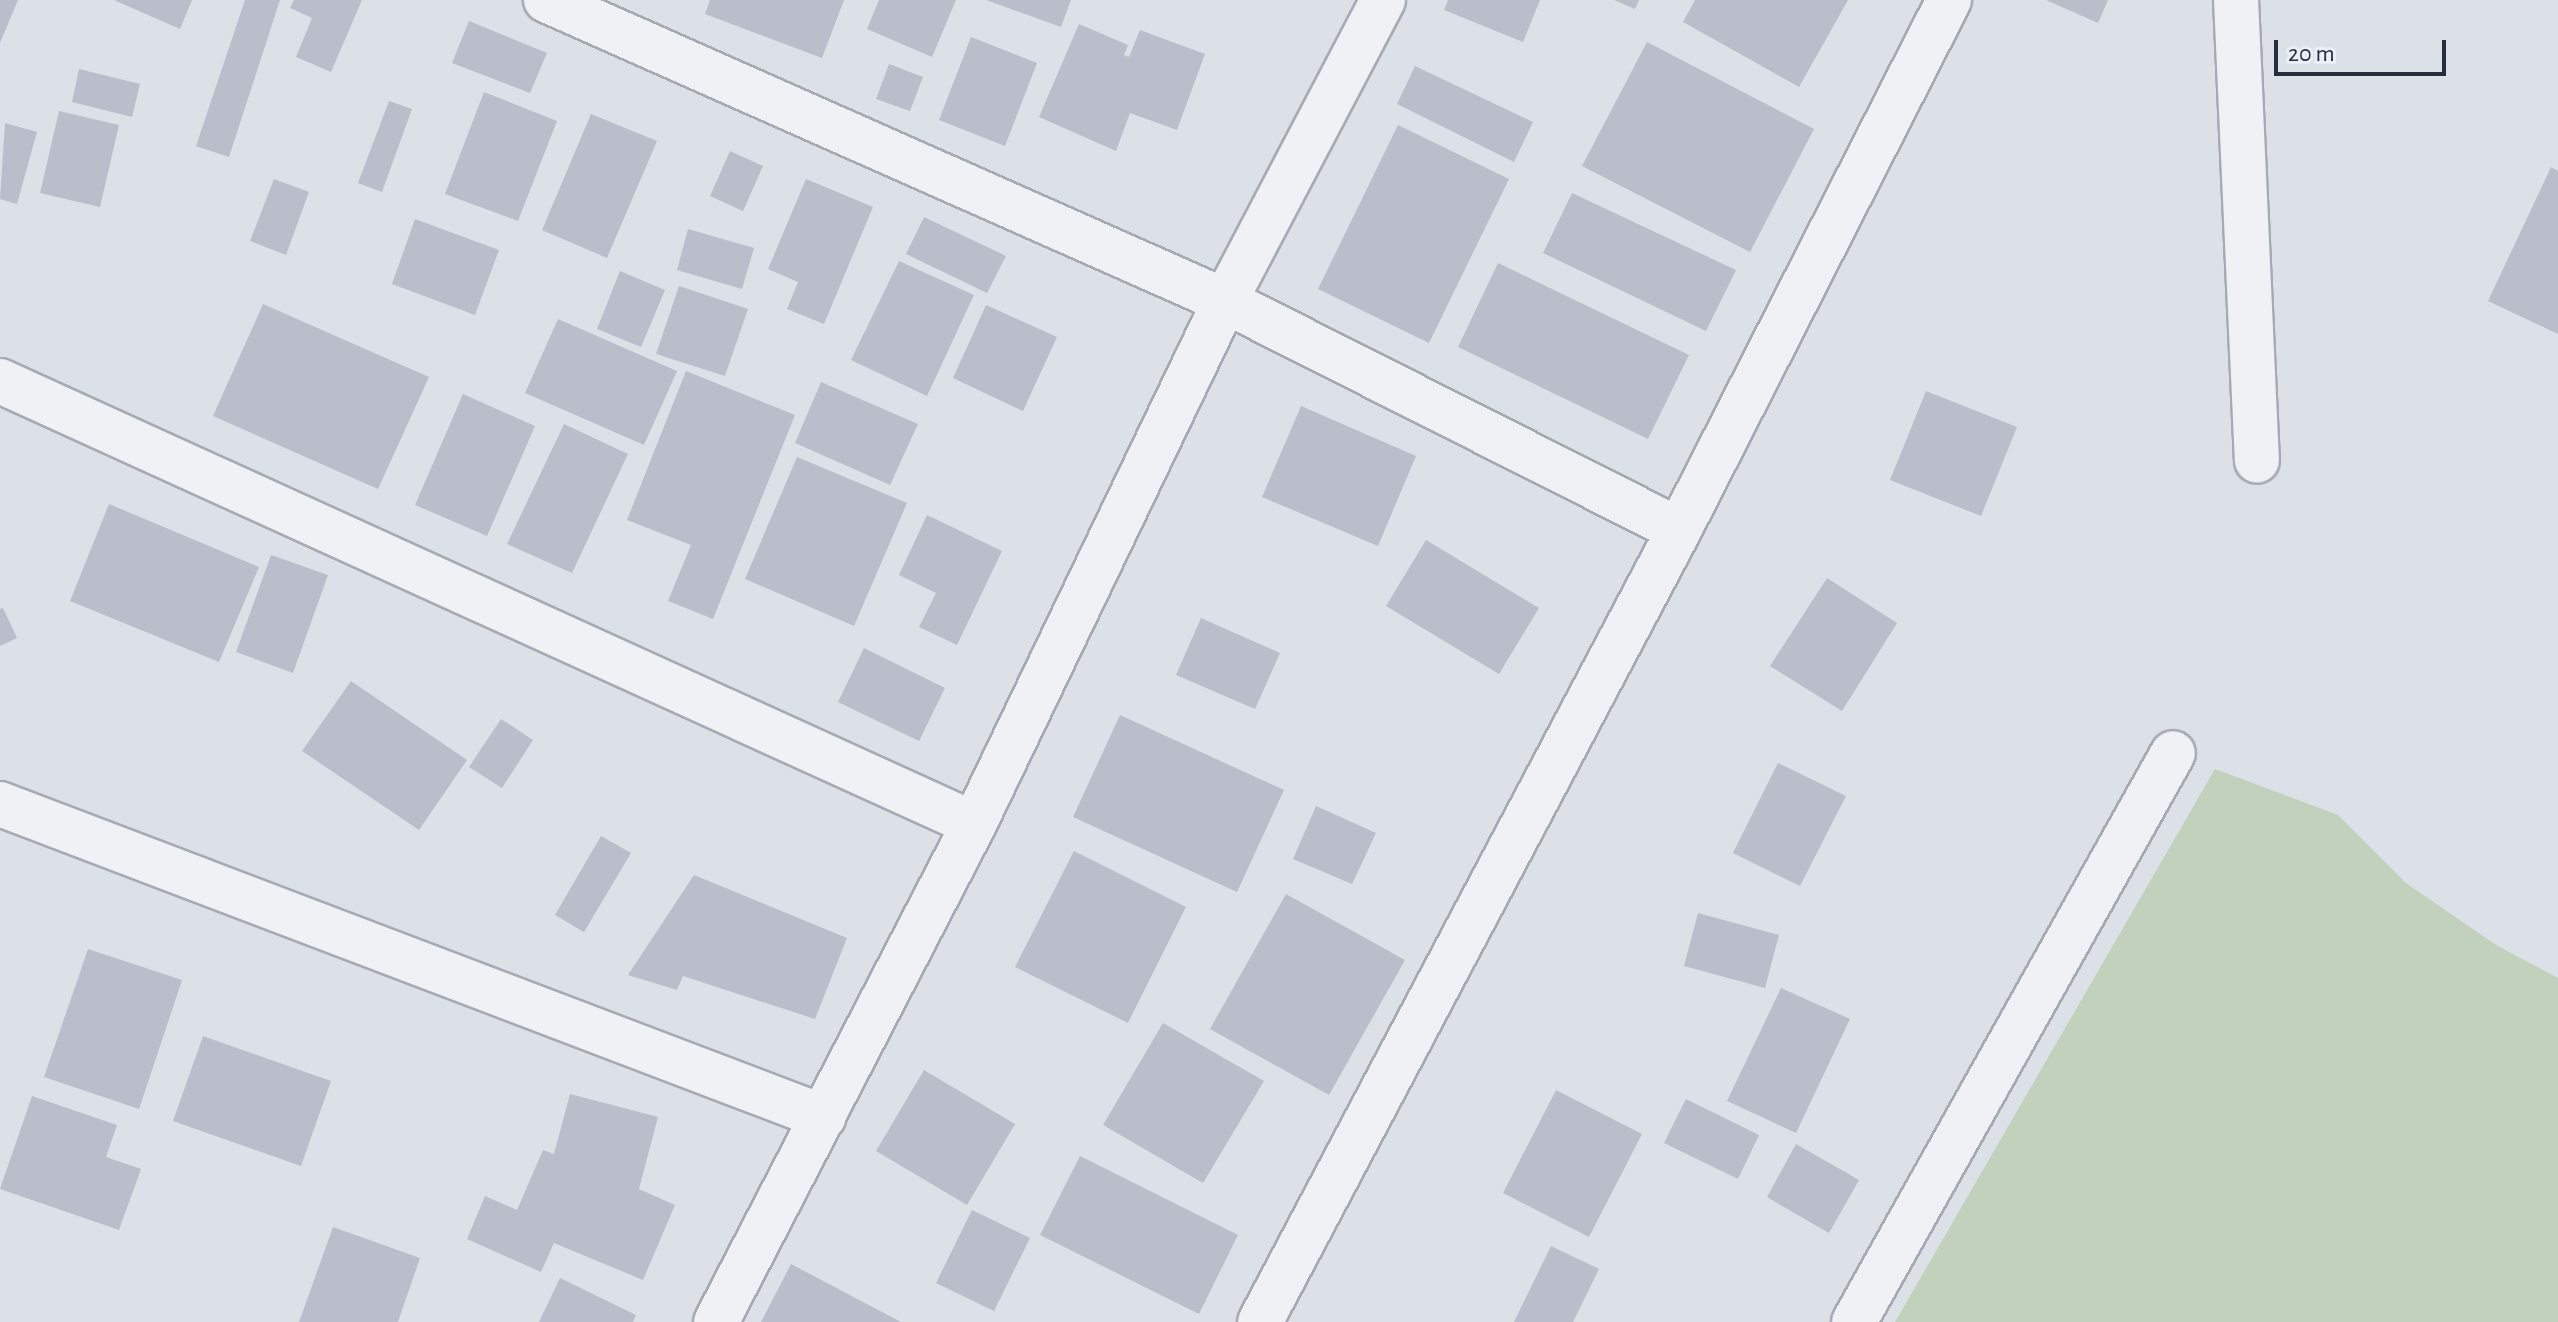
<!DOCTYPE html>
<html>
<head>
<meta charset="utf-8">
<style>
  body { margin:0 }
  #map { position:relative; width:2558px; height:1322px; overflow:hidden; background:#dce0e7; font-family:"Alegreya Sans",sans-serif }
  div>[style] { position:absolute }
  .green>* { inset:0; background:#c1d1bc }
  .building>* { inset:0; background:#b9beca }
  .roads { filter:drop-shadow(2px 0 #a5aab4) drop-shadow(-2px 0 #a5aab4) drop-shadow(0 2px #a5aab4) drop-shadow(0 -2px #a5aab4) }
  .minor>* { height:44px; margin:-22px; padding:0 22px; transform-origin:22px; border-radius:22px; background:#eff1f5 }
  span { translate:-50% -50%; white-space:nowrap; text-align:center; line-height:1.15; -webkit-text-stroke:6px #ebeff5; paint-order:stroke }
  .scale { position:absolute; left:2274px; top:40px; width:172px; height:36px; box-sizing:border-box; border:4px solid #252d3e; border-top:0; padding-left:10px; font-size:24px; line-height:28px; white-space:nowrap; color:#252d3e; -webkit-text-stroke:6px #ebeff5; paint-order:stroke }
</style>
</head>
<body>
<div id="map">
  <div class="green">
    <div style="clip-path:polygon(2215px 769px,2338px 815px,2406px 883px,2496px 945px,2558px 978px,2558px 1322px,1895px 1322px)"></div>
  </div>
  <div class="building">
    <div style="clip-path:polygon(0 0,18px 0,0 43px)"></div>
    <div style="clip-path:polygon(114px 0,192px 0,180px 29px)"></div>
    <div style="clip-path:polygon(245px 0,280px 0,229px 157px,196px 146px)"></div>
    <div style="clip-path:polygon(294px 0,362px 0,331px 72px,296px 57px,312px 18px,290px 8px)"></div>
    <div style="clip-path:polygon(710px 0,844px 0,822px 58px,705px 14px)"></div>
    <div style="clip-path:polygon(879px 0,956px 0,932px 57px,867px 29px)"></div>
    <div style="clip-path:polygon(986px 0,1071px 0,1061px 27px)"></div>
    <div style="clip-path:polygon(1448px 0,1540px 0,1523px 42px,1444px 10px)"></div>
    <div style="clip-path:polygon(1614px 0,1639px 0,1635px 9px)"></div>
    <div style="clip-path:polygon(1695px 0,1848px 0,1799px 87px,1683px 22px)"></div>
    <div style="clip-path:polygon(2046px 0,2108px 0,2098px 23px)"></div>
    <div style="clip-path:polygon(469px 21px,547px 53px,530px 93px,452px 63px)"></div>
    <div style="clip-path:polygon(1079px 24px,1128px 45px,1124px 55px,1129px 57px,1140px 30px,1205px 54px,1177px 130px,1130px 113px,1116px 151px,1039px 117px)"></div>
    <div style="clip-path:polygon(971px 37px,1037px 63px,1005px 146px,939px 120px)"></div>
    <div style="clip-path:polygon(1647px 42px,1814px 129px,1750px 252px,1582px 166px)"></div>
    <div style="clip-path:polygon(889px 64px,923px 77px,910px 111px,876px 99px)"></div>
    <div style="clip-path:polygon(1415px 66px,1533px 122px,1514px 162px,1397px 104px)"></div>
    <div style="clip-path:polygon(79px 69px,140px 84px,132px 117px,72px 102px)"></div>
    <div style="clip-path:polygon(484px 92px,557px 121px,518px 221px,445px 194px)"></div>
    <div style="clip-path:polygon(389px 101px,412px 109px,382px 192px,358px 183px)"></div>
    <div style="clip-path:polygon(59px 111px,119px 125px,100px 207px,40px 193px)"></div>
    <div style="clip-path:polygon(591px 114px,657px 141px,607px 258px,542px 230px)"></div>
    <div style="clip-path:polygon(5px 123px,37px 132px,17px 204px,0 199px)"></div>
    <div style="clip-path:polygon(1398px 125px,1509px 179px,1429px 343px,1318px 289px)"></div>
    <div style="clip-path:polygon(730px 151px,763px 166px,743px 211px,710px 196px)"></div>
    <div style="clip-path:polygon(2551px 167px,2558px 171px,2558px 334px,2488px 301px)"></div>
    <div style="clip-path:polygon(274px 179px,309px 192px,286px 255px,250px 241px)"></div>
    <div style="clip-path:polygon(806px 179px,873px 207px,824px 324px,787px 309px,798px 282px,768px 269px)"></div>
    <div style="clip-path:polygon(1572px 193px,1736px 270px,1706px 331px,1543px 253px)"></div>
    <div style="clip-path:polygon(924px 217px,1006px 256px,987px 293px,906px 254px)"></div>
    <div style="clip-path:polygon(415px 219px,499px 250px,475px 315px,392px 284px)"></div>
    <div style="clip-path:polygon(688px 229px,754px 248px,742px 289px,677px 270px)"></div>
    <div style="clip-path:polygon(899px 261px,974px 295px,927px 396px,851px 360px)"></div>
    <div style="clip-path:polygon(1498px 263px,1689px 355px,1648px 439px,1458px 347px)"></div>
    <div style="clip-path:polygon(620px 271px,665px 290px,641px 347px,597px 329px)"></div>
    <div style="clip-path:polygon(679px 286px,748px 309px,725px 376px,656px 354px)"></div>
    <div style="clip-path:polygon(263px 304px,429px 377px,378px 489px,213px 416px)"></div>
    <div style="clip-path:polygon(986px 305px,1057px 337px,1023px 411px,953px 378px)"></div>
    <div style="clip-path:polygon(558px 319px,677px 371px,644px 445px,525px 393px)"></div>
    <div style="clip-path:polygon(686px 371px,795px 415px,713px 619px,668px 601px,691px 545px,627px 520px)"></div>
    <div style="clip-path:polygon(821px 382px,918px 424px,890px 485px,795px 443px)"></div>
    <div style="clip-path:polygon(1926px 391px,2017px 427px,1981px 516px,1890px 480px)"></div>
    <div style="clip-path:polygon(463px 394px,535px 426px,487px 536px,415px 505px)"></div>
    <div style="clip-path:polygon(1301px 406px,1416px 456px,1378px 546px,1262px 497px)"></div>
    <div style="clip-path:polygon(564px 424px,628px 454px,572px 573px,507px 544px)"></div>
    <div style="clip-path:polygon(797px 457px,907px 503px,854px 626px,745px 579px)"></div>
    <div style="clip-path:polygon(109px 504px,259px 567px,219px 662px,70px 601px)"></div>
    <div style="clip-path:polygon(927px 515px,1002px 551px,957px 645px,919px 627px,936px 593px,899px 575px)"></div>
    <div style="clip-path:polygon(1426px 540px,1539px 608px,1499px 674px,1386px 606px)"></div>
    <div style="clip-path:polygon(271px 555px,328px 575px,293px 673px,236px 652px)"></div>
    <div style="clip-path:polygon(1827px 578px,1897px 623px,1842px 711px,1770px 666px)"></div>
    <div style="clip-path:polygon(3px 608px,17px 638px,0 646px,0 609px)"></div>
    <div style="clip-path:polygon(1201px 618px,1280px 653px,1255px 709px,1176px 675px)"></div>
    <div style="clip-path:polygon(864px 648px,945px 688px,919px 741px,838px 702px)"></div>
    <div style="clip-path:polygon(351px 681px,467px 760px,419px 830px,302px 751px)"></div>
    <div style="clip-path:polygon(1120px 715px,1284px 790px,1237px 892px,1073px 817px)"></div>
    <div style="clip-path:polygon(501px 719px,533px 740px,502px 788px,469px 767px)"></div>
    <div style="clip-path:polygon(1778px 763px,1846px 796px,1800px 886px,1733px 853px)"></div>
    <div style="clip-path:polygon(1316px 806px,1376px 833px,1352px 884px,1293px 859px)"></div>
    <div style="clip-path:polygon(601px 836px,631px 853px,584px 932px,555px 915px)"></div>
    <div style="clip-path:polygon(1074px 851px,1186px 907px,1128px 1023px,1015px 967px)"></div>
    <div style="clip-path:polygon(694px 875px,847px 938px,815px 1019px,683px 976px,677px 990px,628px 975px)"></div>
    <div style="clip-path:polygon(1286px 894px,1405px 960px,1329px 1095px,1210px 1029px)"></div>
    <div style="clip-path:polygon(1698px 913px,1779px 935px,1765px 988px,1684px 966px)"></div>
    <div style="clip-path:polygon(88px 949px,182px 980px,139px 1109px,44px 1077px)"></div>
    <div style="clip-path:polygon(1781px 988px,1850px 1019px,1796px 1133px,1727px 1101px)"></div>
    <div style="clip-path:polygon(1163px 1023px,1264px 1081px,1203px 1183px,1103px 1125px)"></div>
    <div style="clip-path:polygon(203px 1036px,331px 1081px,301px 1166px,173px 1121px)"></div>
    <div style="clip-path:polygon(924px 1070px,1015px 1124px,967px 1205px,876px 1151px)"></div>
    <div style="clip-path:polygon(1556px 1090px,1642px 1134px,1589px 1237px,1503px 1193px)"></div>
    <div style="clip-path:polygon(570px 1094px,658px 1117px,639px 1189px,675px 1205px,643px 1280px,554px 1243px,541px 1272px,467px 1239px,485px 1196px,517px 1210px,543px 1150px,554px 1154px)"></div>
    <div style="clip-path:polygon(32px 1096px,117px 1125px,106px 1157px,141px 1169px,119px 1230px,0 1189px)"></div>
    <div style="clip-path:polygon(1686px 1099px,1759px 1135px,1738px 1179px,1664px 1143px)"></div>
    <div style="clip-path:polygon(1796px 1144px,1859px 1180px,1829px 1233px,1767px 1197px)"></div>
    <div style="clip-path:polygon(1080px 1156px,1238px 1235px,1199px 1314px,1040px 1235px)"></div>
    <div style="clip-path:polygon(972px 1210px,1030px 1238px,994px 1311px,936px 1283px)"></div>
    <div style="clip-path:polygon(333px 1227px,420px 1258px,398px 1322px,299px 1322px)"></div>
    <div style="clip-path:polygon(1551px 1246px,1599px 1269px,1573px 1322px,1514px 1322px)"></div>
    <div style="clip-path:polygon(791px 1264px,901px 1322px,761px 1322px)"></div>
    <div style="clip-path:polygon(560px 1278px,636px 1315px,633px 1322px,539px 1322px)"></div>
  </div>
  <div class="roads">
    <div class="minor">
      <div style="left:546px;top:0;width:743px;rotate:23.91deg"></div>
      <div style="left:1225px;top:301px;width:508px;rotate:26.77deg"></div>
      <div style="left:2236px;top:0;width:461px;rotate:87.4deg"></div>
      <div style="left:0;top:381px;width:1070px;rotate:24.46deg"></div>
      <div style="left:0;top:804px;width:881px;rotate:20.82deg"></div>
      <div style="left:716px;top:1322px;width:561px;rotate:-62.61deg"></div>
      <div style="left:974px;top:824px;width:580px;rotate:-64.36deg"></div>
      <div style="left:1225px;top:301px;width:340px;rotate:-62.3deg"></div>
      <div style="left:1260px;top:1322px;width:896px;rotate:-62.12deg"></div>
      <div style="left:1679px;top:530px;width:595px;rotate:-63deg"></div>
      <div style="left:1854px;top:1322px;width:652px;rotate:-60.72deg"></div>
    </div>
  </div>
  <div class="scale">20 m</div>
</div>
</body>
</html>
